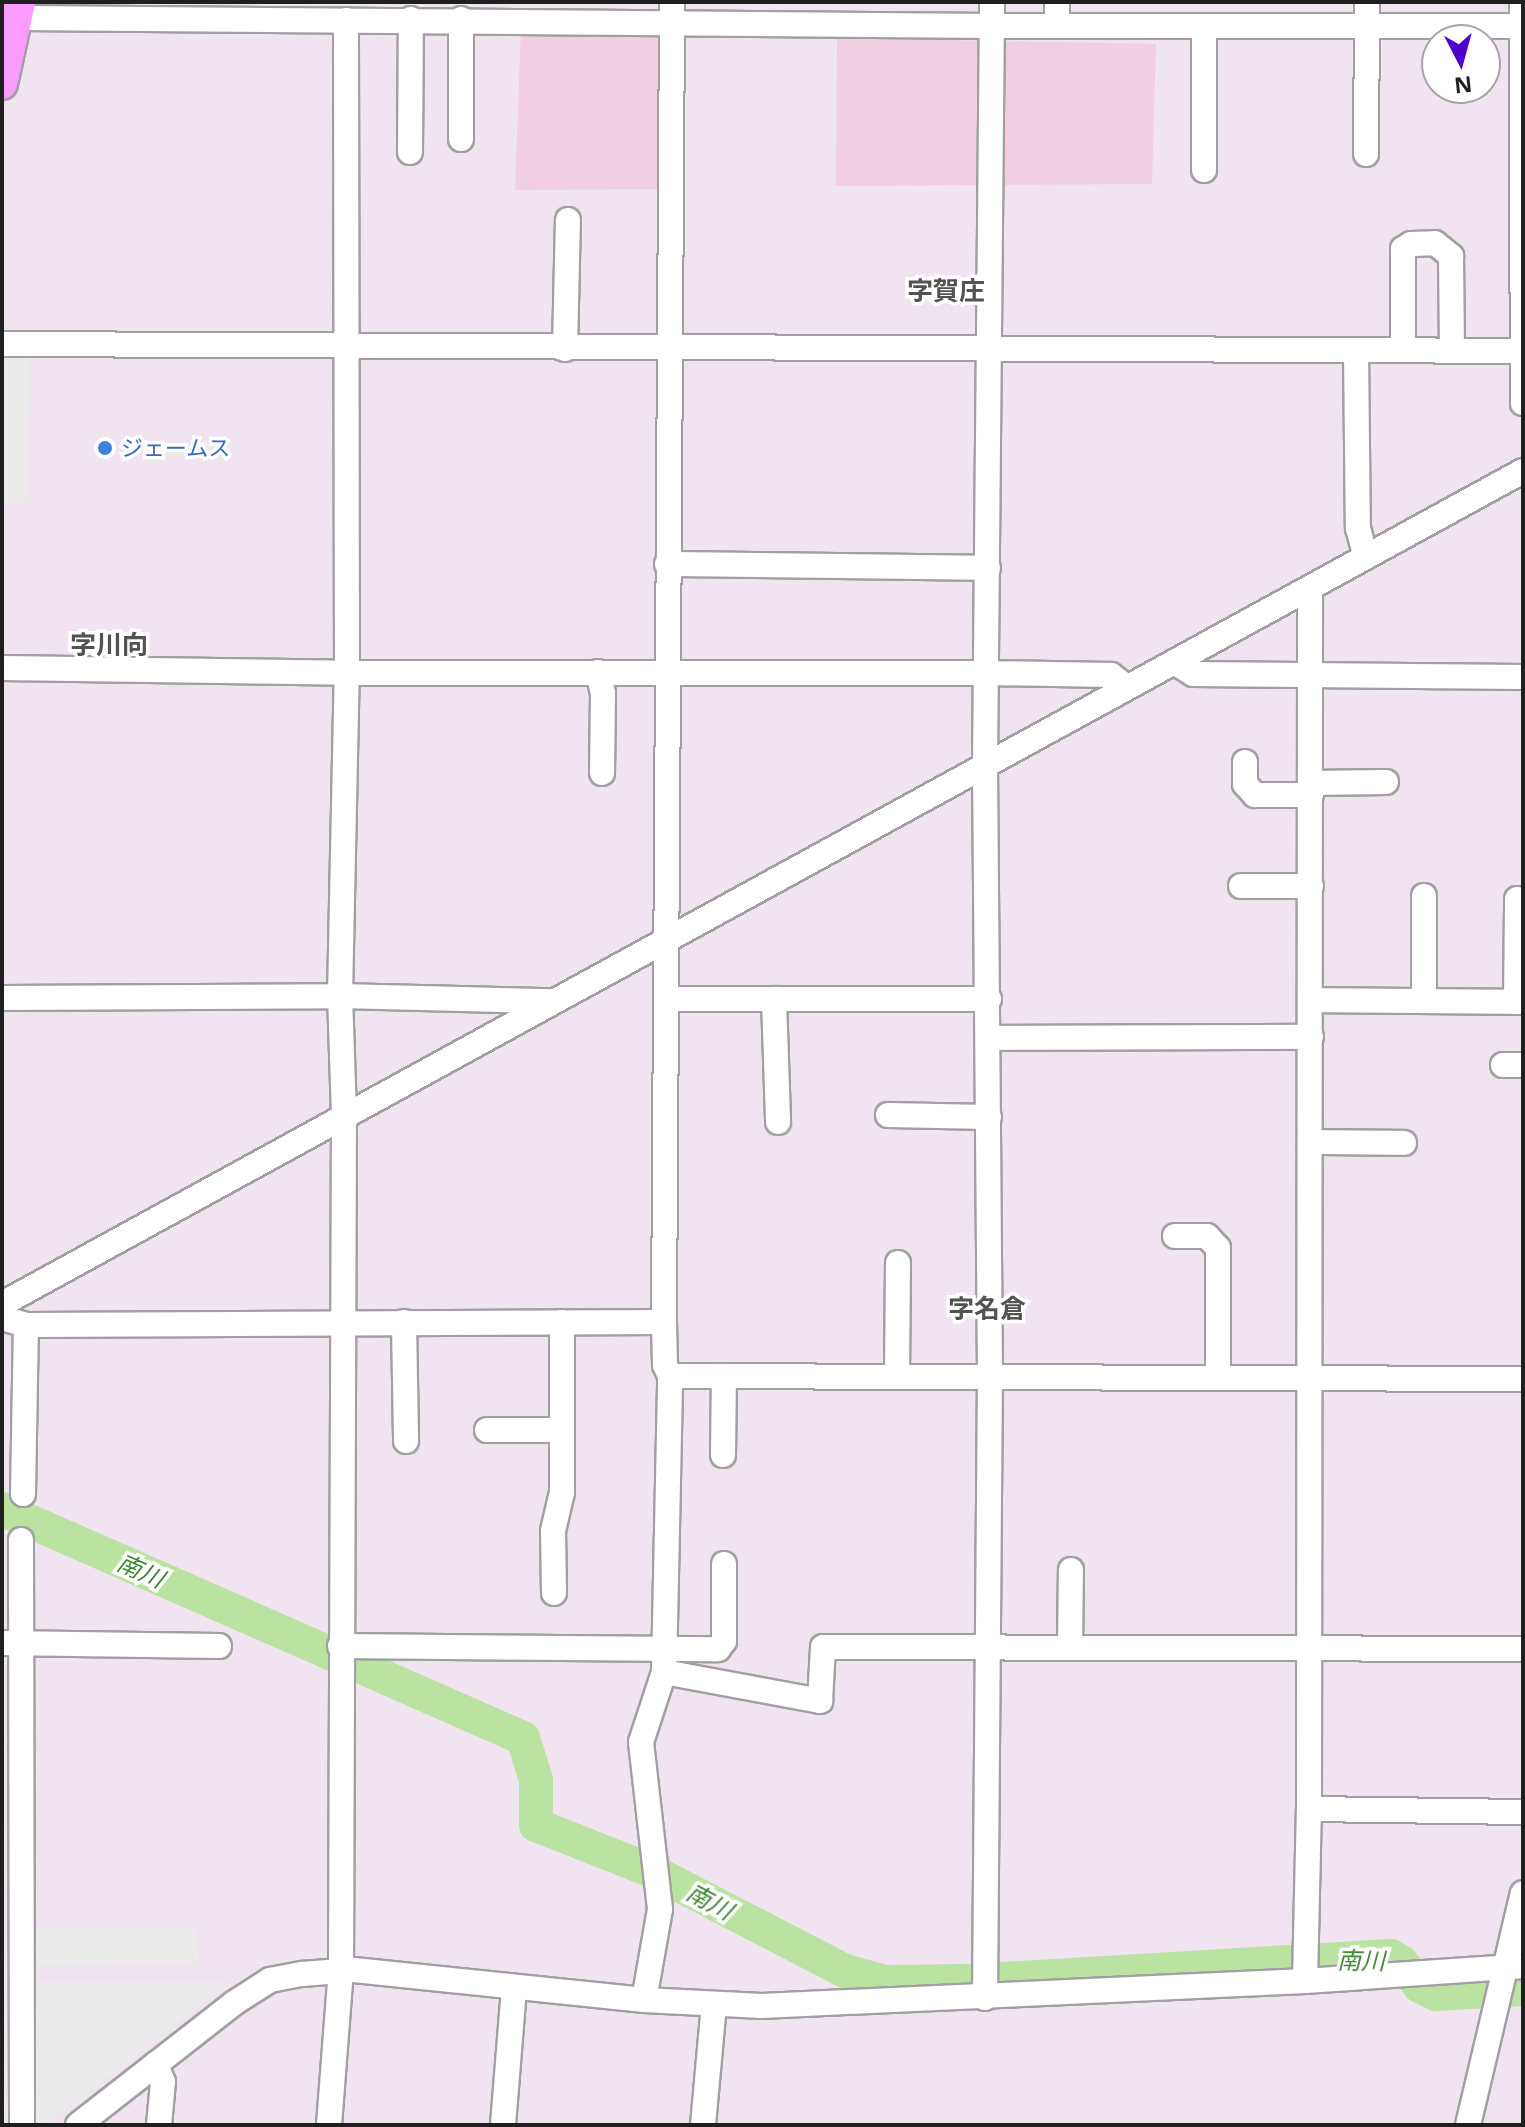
<!DOCTYPE html>
<html>
<head>
<meta charset="utf-8">
<style>
  body { margin:0 }
  #map { position:relative; width:1525px; height:2127px; overflow:hidden; background:#f0e4f0; font-family:"Open Sans","Noto Sans JP",sans-serif }
  div>[style] { position:absolute }
  .farmland>* { inset:0; background:#f1cee0 }
  .parking>* { inset:0; background:#ebebeb }
  .river>* { height:34px; margin:-17px; padding:0 17px; transform-origin:17px; border-radius:17px; background:#bae2a1 }
  .roads { filter:drop-shadow(2px 0 #a0a0a0) drop-shadow(-2px 0 #a0a0a0) drop-shadow(0 2px #a0a0a0) drop-shadow(0 -2px #a0a0a0) }
  .minor>* { height:24px; margin:-12px; padding:0 12px; transform-origin:12px; border-radius:12px; background:#fff }
  .major>* { height:30px; margin:-15px; padding:0 15px; transform-origin:15px; border-radius:15px; background:#fb9aff }
  .dots>* { width:22px; height:22px; translate:-50% -50%; box-sizing:border-box; border:4px solid #fff; border-radius:50% }
  span { translate:-50% -50%; white-space:nowrap; text-align:center; line-height:1.15; -webkit-text-stroke:7px #fff; paint-order:stroke }
  .shop-label { font-size:22px; color:#366cbe }
  .left { translate:0 -50%; text-align:left }
  .water-label { font-size:24px; color:#3c8533; font-style:italic }
  .quarter-label { font-size:26px; color:#525252; font-weight:700 }
  .frame { position:absolute; inset:0; border:4px solid #1f1f1f; pointer-events:none }
  .north { position:absolute; left:1421px; top:24px; width:80px; height:80px; box-sizing:border-box; background:#fff; border:2px solid #a5a5a5; border-radius:50%; rotate:174deg; font-size:22px; font-weight:700; line-height:32px; text-align:center; color:#1f1f1f }
  .north::after { content:''; display:block; margin:auto; width:28px; height:36px; background:#5000cd; clip-path:polygon(50% 0,100% 100%,50% 72%,0 100%) }
</style>
</head>
<body>
<div id="map">
  <div class="farmland">
    <div style="clip-path:polygon(521px 29px,664px 34px,663px 189px,515px 190px)"></div>
    <div style="clip-path:polygon(837px 38px,1156px 44px,1152px 184px,836px 186px)"></div>
  </div>
  <div class="parking">
    <div style="clip-path:polygon(29px 357px,28px 502px,2px 502px,2px 358px)"></div>
    <div style="clip-path:polygon(197px 1928px,198px 1964px,29px 1965px,28px 1929px)"></div>
    <div style="clip-path:polygon(30px 1981px,231px 1981px,49px 2123px,35px 2123px)"></div>
  </div>
  <div class="river">
    <div style="left:2px;top:1509px;width:569px;rotate:23.73deg"></div>
    <div style="left:523px;top:1738px;width:44px;rotate:72.8deg"></div>
    <div style="left:536px;top:1780px;width:45px;rotate:90deg"></div>
    <div style="left:536px;top:1825px;width:125px;rotate:21.6deg"></div>
    <div style="left:652px;top:1871px;width:217px;rotate:27.4deg"></div>
    <div style="left:845px;top:1971px;width:41px;rotate:15.4deg"></div>
    <div style="left:885px;top:1982px;width:84px;rotate:-0.7deg"></div>
    <div style="left:969px;top:1981px;width:423px;rotate:-3.4deg"></div>
    <div style="left:1391px;top:1956px;width:12px;rotate:31deg"></div>
    <div style="left:1401px;top:1962px;width:31px;rotate:52deg"></div>
    <div style="left:1420px;top:1986px;width:18px;rotate:27deg"></div>
    <div style="left:1436px;top:1994px;width:87px;rotate:-3.3deg"></div>
  </div>
  <div class="roads">
    <div class="minor">
      <div style="left:1522px;top:2px;width:401px;rotate:89.9deg"></div>
      <div style="left:17px;top:18px;width:976px;rotate:0.47deg"></div>
      <div style="left:993px;top:26px;width:530px"></div>
      <div style="left:1057px;top:26px;width:24px;rotate:-90deg"></div>
      <div style="left:461px;top:139px;width:120px;rotate:-90deg"></div>
      <div style="left:410px;top:152px;width:133px;rotate:-89.6deg"></div>
      <div style="left:1366px;top:154px;width:152px;rotate:-89.6deg"></div>
      <div style="left:1204px;top:170px;width:144px;rotate:-90deg"></div>
      <div style="left:2px;top:344px;width:1520px;rotate:0.26deg"></div>
      <div style="left:565px;top:349px;width:129px;rotate:-88.7deg"></div>
      <div style="left:1356px;top:350px;width:178px;rotate:89.4deg"></div>
      <div style="left:1358px;top:528px;width:30px;rotate:75deg"></div>
      <div style="left:1403px;top:350px;width:101px;rotate:-90deg"></div>
      <div style="left:1403px;top:249px;width:9px;rotate:-32deg"></div>
      <div style="left:1411px;top:244px;width:24px;rotate:-2deg"></div>
      <div style="left:1435px;top:243px;width:21px;rotate:39deg"></div>
      <div style="left:1451px;top:256px;width:94px;rotate:89.4deg"></div>
      <div style="left:667px;top:564px;width:321px;rotate:0.7deg"></div>
      <div style="left:1174px;top:662px;width:22px;rotate:32deg"></div>
      <div style="left:1193px;top:674px;width:330px;rotate:0.5deg"></div>
      <div style="left:2px;top:668px;width:345px;rotate:0.8deg"></div>
      <div style="left:347px;top:673px;width:639px"></div>
      <div style="left:986px;top:673px;width:125px;rotate:0.9deg"></div>
      <div style="left:1111px;top:675px;width:20px;rotate:37deg"></div>
      <div style="left:598px;top:672px;width:22px;rotate:77deg"></div>
      <div style="left:603px;top:693px;width:80px;rotate:90.7deg"></div>
      <div style="left:1245px;top:762px;width:22px;rotate:90deg"></div>
      <div style="left:1245px;top:784px;width:15px;rotate:48deg"></div>
      <div style="left:1255px;top:795px;width:56px"></div>
      <div style="left:1310px;top:783px;width:76px;rotate:-0.8deg"></div>
      <div style="left:1241px;top:886px;width:70px"></div>
      <div style="left:1424px;top:896px;width:105px;rotate:90deg"></div>
      <div style="left:2px;top:998px;width:338px;rotate:-0.3deg"></div>
      <div style="left:340px;top:996px;width:212px;rotate:1.4deg"></div>
      <div style="left:667px;top:999px;width:322px"></div>
      <div style="left:774px;top:999px;width:123px;rotate:88.1deg"></div>
      <div style="left:1311px;top:1000px;width:212px;rotate:0.5deg"></div>
      <div style="left:1516px;top:1002px;width:103px;rotate:-89.4deg"></div>
      <div style="left:989px;top:1038px;width:322px;rotate:-0.2deg"></div>
      <div style="left:1503px;top:1065px;width:20px"></div>
      <div style="left:888px;top:1115px;width:101px;rotate:1.1deg"></div>
      <div style="left:1310px;top:1142px;width:94px;rotate:0.6deg"></div>
      <div style="left:1175px;top:1236px;width:32px"></div>
      <div style="left:1207px;top:1236px;width:16px;rotate:47deg"></div>
      <div style="left:1218px;top:1248px;width:130px;rotate:90deg"></div>
      <div style="left:2px;top:1304px;width:1734px;rotate:-28.71deg"></div>
      <div style="left:2px;top:1318px;width:25px;rotate:16deg"></div>
      <div style="left:26px;top:1325px;width:638px;rotate:-0.27deg"></div>
      <div style="left:404px;top:1322px;width:119px;rotate:89deg"></div>
      <div style="left:670px;top:1376px;width:853px;rotate:0.2deg"></div>
      <div style="left:897px;top:1376px;width:113px;rotate:-89.5deg"></div>
      <div style="left:487px;top:1430px;width:75px"></div>
      <div style="left:723px;top:1455px;width:79px;rotate:-89.3deg"></div>
      <div style="left:23px;top:1494px;width:169px;rotate:-89deg"></div>
      <div style="left:21px;top:1540px;width:585px;rotate:89.9deg"></div>
      <div style="left:554px;top:1593px;width:62px;rotate:-90.9deg"></div>
      <div style="left:553px;top:1531px;width:39px;rotate:-77deg"></div>
      <div style="left:562px;top:1493px;width:171px;rotate:-90deg"></div>
      <div style="left:2px;top:1643px;width:217px;rotate:0.8deg"></div>
      <div style="left:340px;top:1646px;width:378px;rotate:0.5deg"></div>
      <div style="left:718px;top:1649px;width:10px;rotate:-53deg"></div>
      <div style="left:724px;top:1641px;width:77px;rotate:-90deg"></div>
      <div style="left:1070px;top:1647px;width:77px;rotate:-89.3deg"></div>
      <div style="left:664px;top:1672px;width:159px;rotate:10.5deg"></div>
      <div style="left:820px;top:1701px;width:54px;rotate:-86.8deg"></div>
      <div style="left:823px;top:1647px;width:700px;rotate:0.16deg"></div>
      <div style="left:1309px;top:1809px;width:214px;rotate:0.8deg"></div>
      <div style="left:1305px;top:1981px;width:172px;rotate:-88.7deg"></div>
      <div style="left:1309px;top:1809px;width:1221px;rotate:-89.95deg"></div>
      <div style="left:985px;top:1998px;width:623px;rotate:-89.54deg"></div>
      <div style="left:990px;top:1375px;width:610px;rotate:-90.47deg"></div>
      <div style="left:985px;top:765px;width:763px;rotate:-89.47deg"></div>
      <div style="left:644px;top:2000px;width:92px;rotate:-80deg"></div>
      <div style="left:660px;top:1909px;width:168px;rotate:-96.5deg"></div>
      <div style="left:641px;top:1742px;width:74px;rotate:-71.8deg"></div>
      <div style="left:664px;top:1672px;width:296px;rotate:-88.8deg"></div>
      <div style="left:670px;top:1376px;width:12px;rotate:-114deg"></div>
      <div style="left:665px;top:1365px;width:43px;rotate:-91.3deg"></div>
      <div style="left:664px;top:1322px;width:1320px;rotate:-89.65deg"></div>
      <div style="left:156px;top:2064px;width:19px;rotate:69deg"></div>
      <div style="left:163px;top:2082px;width:43px;rotate:95.3deg"></div>
      <div style="left:78px;top:2125px;width:198px;rotate:-38deg"></div>
      <div style="left:234px;top:2003px;width:43px;rotate:-32.6deg"></div>
      <div style="left:270px;top:1980px;width:33px;rotate:-11deg"></div>
      <div style="left:302px;top:1974px;width:52px;rotate:-4.4deg"></div>
      <div style="left:354px;top:1970px;width:292px;rotate:5.9deg"></div>
      <div style="left:644px;top:2000px;width:118px;rotate:2.9deg"></div>
      <div style="left:762px;top:2006px;width:544px;rotate:-2.64deg"></div>
      <div style="left:1305px;top:1981px;width:219px;rotate:-3.9deg"></div>
      <div style="left:329px;top:2125px;width:155px;rotate:-85.6deg"></div>
      <div style="left:341px;top:1970px;width:855px;rotate:-89.8deg"></div>
      <div style="left:344px;top:1115px;width:119px;rotate:-91.9deg"></div>
      <div style="left:340px;top:996px;width:323px;rotate:-88.8deg"></div>
      <div style="left:347px;top:673px;width:653px;rotate:-90.09deg"></div>
      <div style="left:503px;top:2125px;width:137px;rotate:-85.4deg"></div>
      <div style="left:703px;top:2125px;width:121px;rotate:-84.8deg"></div>
      <div style="left:1468px;top:2125px;width:238px;rotate:-76.7deg"></div>
    </div>
    <div class="major">
      <div style="left:2px;top:84px;width:84px;rotate:-77.6deg"></div>
    </div>
  </div>
  <div class="dots">
    <div style="left:105px;top:448px;background:#3f7fe0"></div>
  </div>
  <div class="shop-label">
    <span class="left" style="left:121px;top:448px">ジェームス</span>
  </div>
  <div class="water-label">
    <span style="left:141px;top:1570px;rotate:24deg">南川</span>
    <span style="left:710px;top:1901px;rotate:28deg">南川</span>
    <span style="left:1361px;top:1960px;rotate:1deg">南川</span>
  </div>
  <div class="quarter-label">
    <span style="left:946px;top:291px">字賀庄</span>
    <span style="left:109px;top:645px">字川向</span>
    <span style="left:987px;top:1309px">字名倉</span>
  </div>
  <div class="frame"></div>
  <div class="north">N</div>
</div>
</body>
</html>
